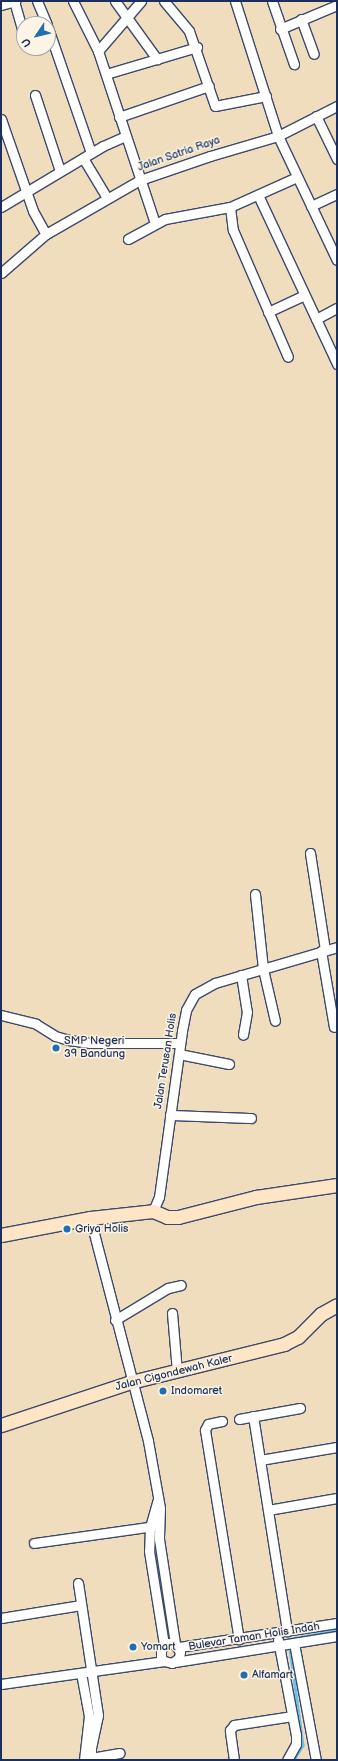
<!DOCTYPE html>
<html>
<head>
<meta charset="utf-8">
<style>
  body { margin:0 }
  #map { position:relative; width:338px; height:1761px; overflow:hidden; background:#f0ddbd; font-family:"Balsamiq Sans",sans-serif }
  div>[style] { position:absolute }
  .stream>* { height:2.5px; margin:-1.25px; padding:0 1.25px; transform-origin:1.25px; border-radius:1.25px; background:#6bc1e7 }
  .roads { filter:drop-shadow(1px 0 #3b496c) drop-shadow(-1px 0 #3b496c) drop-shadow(0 1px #3b496c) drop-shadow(0 -1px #3b496c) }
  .minor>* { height:9px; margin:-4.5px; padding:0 4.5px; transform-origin:4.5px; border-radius:4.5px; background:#fff }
  .secondary>* { height:13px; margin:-6.5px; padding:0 6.5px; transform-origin:6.5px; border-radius:6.5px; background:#fde5c5 }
  .dots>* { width:11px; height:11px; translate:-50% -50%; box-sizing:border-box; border:2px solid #fcf5e5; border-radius:50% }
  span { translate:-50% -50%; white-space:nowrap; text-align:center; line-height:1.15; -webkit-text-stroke:3px #fcf5e5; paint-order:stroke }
  .street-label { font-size:11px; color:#1b2f5e }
  .poi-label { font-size:11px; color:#1b2f5e }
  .left { translate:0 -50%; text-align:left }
  .frame { position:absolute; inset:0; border:2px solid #1b2f5e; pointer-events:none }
  .north { position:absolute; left:16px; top:16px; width:40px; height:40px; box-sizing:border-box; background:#fcf5e5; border:1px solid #a2a6af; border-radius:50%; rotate:235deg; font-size:11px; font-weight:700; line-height:16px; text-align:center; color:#1b2f5e }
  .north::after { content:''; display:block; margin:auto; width:14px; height:18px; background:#1f6fb2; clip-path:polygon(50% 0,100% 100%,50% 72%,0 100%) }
</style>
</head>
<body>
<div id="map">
  <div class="stream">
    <div style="left:289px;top:1639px;width:49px;rotate:-10.6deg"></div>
    <div style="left:290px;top:1649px;width:97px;rotate:82.3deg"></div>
    <div style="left:303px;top:1745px;width:17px;rotate:121deg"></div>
  </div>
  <div class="roads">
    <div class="minor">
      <div style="left:14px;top:1px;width:32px;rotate:74deg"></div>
      <div style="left:37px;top:1px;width:25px;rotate:67deg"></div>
      <div style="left:73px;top:1px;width:56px;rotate:63.4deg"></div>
      <div style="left:98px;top:51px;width:181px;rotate:71.7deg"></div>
      <div style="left:115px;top:1px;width:72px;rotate:54.1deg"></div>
      <div style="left:164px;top:1px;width:39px;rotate:50deg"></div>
      <div style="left:189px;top:31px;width:79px;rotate:70.9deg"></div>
      <div style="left:215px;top:106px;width:52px;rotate:-11.1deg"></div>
      <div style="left:235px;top:1px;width:142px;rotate:72.3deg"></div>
      <div style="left:278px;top:136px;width:137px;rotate:64.6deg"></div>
      <div style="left:272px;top:1px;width:67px;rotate:70.8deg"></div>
      <div style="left:1px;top:5px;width:15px;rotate:-16deg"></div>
      <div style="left:301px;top:19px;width:37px;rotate:70deg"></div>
      <div style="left:48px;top:28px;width:132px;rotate:71deg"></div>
      <div style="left:280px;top:29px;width:62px;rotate:-22.8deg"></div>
      <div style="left:98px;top:51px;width:66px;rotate:-49.3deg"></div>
      <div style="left:106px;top:74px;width:95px;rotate:-16.5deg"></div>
      <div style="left:35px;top:95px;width:80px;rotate:71.8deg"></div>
      <div style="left:316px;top:116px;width:48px;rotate:64deg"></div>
      <div style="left:119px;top:117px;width:95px;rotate:-19deg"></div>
      <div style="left:1px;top:119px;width:97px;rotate:70.8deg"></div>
      <div style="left:33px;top:211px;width:26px;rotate:61deg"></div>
      <div style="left:83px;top:158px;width:47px;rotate:59deg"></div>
      <div style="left:258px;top:195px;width:187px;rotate:64.9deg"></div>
      <div style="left:311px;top:206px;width:29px;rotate:-25deg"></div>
      <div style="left:1px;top:207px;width:119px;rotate:-30.9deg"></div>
      <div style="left:103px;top:146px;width:24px;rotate:-24deg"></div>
      <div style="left:230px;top:207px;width:23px;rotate:83deg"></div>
      <div style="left:233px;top:230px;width:138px;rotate:66.6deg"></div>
      <div style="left:128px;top:239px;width:42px;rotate:-28.4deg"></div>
      <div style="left:165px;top:219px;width:66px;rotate:-10.5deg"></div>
      <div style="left:230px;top:207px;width:73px;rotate:-24.1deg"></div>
      <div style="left:1px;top:273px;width:60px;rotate:-40.9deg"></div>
      <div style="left:46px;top:234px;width:108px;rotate:-29.9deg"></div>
      <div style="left:140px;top:180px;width:74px;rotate:-18.9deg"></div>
      <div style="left:210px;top:156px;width:71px;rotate:-16.4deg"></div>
      <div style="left:278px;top:136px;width:66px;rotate:-27deg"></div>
      <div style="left:268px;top:312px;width:40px;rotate:-25deg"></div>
      <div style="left:316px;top:319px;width:24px;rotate:-28deg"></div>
      <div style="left:310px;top:853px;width:98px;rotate:81.2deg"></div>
      <div style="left:255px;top:894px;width:75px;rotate:83.9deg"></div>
      <div style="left:263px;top:969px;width:53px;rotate:77deg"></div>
      <div style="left:321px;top:951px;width:77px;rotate:80.3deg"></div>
      <div style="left:241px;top:975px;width:37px;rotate:81deg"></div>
      <div style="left:247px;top:1012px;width:23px;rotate:100deg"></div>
      <div style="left:1px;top:1015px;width:36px;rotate:14deg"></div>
      <div style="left:36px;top:1024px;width:22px;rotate:32deg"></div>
      <div style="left:55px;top:1036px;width:15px;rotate:16deg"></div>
      <div style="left:69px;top:1040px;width:21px;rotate:8deg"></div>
      <div style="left:90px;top:1043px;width:90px"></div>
      <div style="left:179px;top:1054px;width:51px;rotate:11.3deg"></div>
      <div style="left:170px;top:1115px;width:81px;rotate:2.1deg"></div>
      <div style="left:153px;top:1211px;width:15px;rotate:-67deg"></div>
      <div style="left:159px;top:1197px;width:168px;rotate:-82.1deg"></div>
      <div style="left:182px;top:1031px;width:21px;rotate:-79deg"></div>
      <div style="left:186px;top:1010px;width:18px;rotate:-61deg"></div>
      <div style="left:195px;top:994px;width:23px;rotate:-29deg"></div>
      <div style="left:215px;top:983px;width:127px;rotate:-16.4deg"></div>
      <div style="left:90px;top:1218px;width:230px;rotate:75.4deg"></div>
      <div style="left:148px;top:1441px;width:68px;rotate:79.8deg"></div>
      <div style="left:160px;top:1508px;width:31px;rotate:92deg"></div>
      <div style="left:159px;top:1539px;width:106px;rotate:81.3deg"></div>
      <div style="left:172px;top:1313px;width:58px;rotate:85.1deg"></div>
      <div style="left:115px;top:1320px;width:62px;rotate:-31.1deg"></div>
      <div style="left:168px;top:1288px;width:13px;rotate:-13deg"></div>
      <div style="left:253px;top:1416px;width:218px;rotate:81deg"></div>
      <div style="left:239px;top:1419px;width:62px;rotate:-10.2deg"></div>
      <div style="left:222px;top:1421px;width:14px;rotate:168deg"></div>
      <div style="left:208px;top:1424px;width:7px;rotate:117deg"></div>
      <div style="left:205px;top:1430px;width:212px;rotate:80.8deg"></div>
      <div style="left:260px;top:1460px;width:78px;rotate:-9.6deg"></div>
      <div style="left:158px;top:1499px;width:29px;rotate:106deg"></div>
      <div style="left:150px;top:1527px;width:24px;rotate:92deg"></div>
      <div style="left:149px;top:1551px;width:95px;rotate:80.9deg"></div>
      <div style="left:268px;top:1510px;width:70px;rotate:-9.9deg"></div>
      <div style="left:34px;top:1543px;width:122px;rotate:-8deg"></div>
      <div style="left:78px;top:1583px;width:134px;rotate:81.4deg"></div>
      <div style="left:98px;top:1715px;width:33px;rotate:102deg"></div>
      <div style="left:91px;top:1747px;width:13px;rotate:90deg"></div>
      <div style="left:1px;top:1618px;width:81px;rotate:-9.2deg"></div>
      <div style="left:278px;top:1640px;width:97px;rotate:79.3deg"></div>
      <div style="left:296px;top:1735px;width:9px;rotate:90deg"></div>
      <div style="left:296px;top:1744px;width:18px;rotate:119deg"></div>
      <div style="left:294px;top:1643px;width:119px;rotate:79.4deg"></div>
      <div style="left:179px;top:1647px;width:160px;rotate:-8.6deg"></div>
      <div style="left:175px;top:1662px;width:164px;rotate:-9.1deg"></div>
      <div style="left:81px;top:1673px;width:44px;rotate:79.5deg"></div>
      <div style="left:89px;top:1716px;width:44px;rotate:96.5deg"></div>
      <div style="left:1px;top:1684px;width:165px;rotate:-8deg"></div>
      <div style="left:164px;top:1661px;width:8px;rotate:14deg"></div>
      <div style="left:172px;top:1663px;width:9px;rotate:-36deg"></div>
      <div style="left:179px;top:1658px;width:6px;rotate:-81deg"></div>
      <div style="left:180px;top:1652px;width:9px;rotate:-122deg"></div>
      <div style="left:175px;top:1644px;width:8px;rotate:-173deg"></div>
      <div style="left:167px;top:1643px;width:8px;rotate:135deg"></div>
      <div style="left:161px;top:1649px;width:9px;rotate:90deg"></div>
      <div style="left:161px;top:1658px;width:4px;rotate:45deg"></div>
      <div style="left:91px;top:1758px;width:29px;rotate:-10deg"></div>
      <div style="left:234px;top:1760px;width:30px;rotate:-98deg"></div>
      <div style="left:230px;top:1730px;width:6px;rotate:-51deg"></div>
      <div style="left:234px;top:1725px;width:59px;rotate:-8.8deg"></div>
    </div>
    <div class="secondary">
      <div style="left:1px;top:1235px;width:91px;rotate:-10.8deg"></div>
      <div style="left:90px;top:1218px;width:63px;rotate:-6.3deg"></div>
      <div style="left:153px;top:1211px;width:15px;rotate:23deg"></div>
      <div style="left:167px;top:1217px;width:11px"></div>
      <div style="left:178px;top:1217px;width:81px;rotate:-14.4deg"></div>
      <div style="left:256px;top:1197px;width:82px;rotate:-8.4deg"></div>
      <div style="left:1px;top:1425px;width:137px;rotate:-18.3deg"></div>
      <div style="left:131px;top:1382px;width:158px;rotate:-13.9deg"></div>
      <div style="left:284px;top:1344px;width:16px;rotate:-27deg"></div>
      <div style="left:298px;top:1337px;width:33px;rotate:-45deg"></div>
      <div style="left:321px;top:1314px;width:18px;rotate:-29deg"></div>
    </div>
  </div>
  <div class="dots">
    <div style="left:56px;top:1048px;background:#1f6fb2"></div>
    <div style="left:67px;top:1229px;background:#1f6fb2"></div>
    <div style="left:163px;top:1391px;background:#1f6fb2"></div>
    <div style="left:133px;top:1647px;background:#1f6fb2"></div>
    <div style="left:244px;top:1675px;background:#1f6fb2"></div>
  </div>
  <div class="street-label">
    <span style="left:179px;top:154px;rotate:-19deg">Jalan Satria Raya</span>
    <span style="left:166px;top:1061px;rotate:-81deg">Jalan Terusan Holis</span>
    <span style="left:174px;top:1373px;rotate:-14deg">Jalan Cigondewah Kaler</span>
    <span style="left:254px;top:1637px;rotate:-9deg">Bulevar Taman Holis Indah</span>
  </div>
  <div class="poi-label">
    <span class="left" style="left:64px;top:1048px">SMP Negeri<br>39 Bandung</span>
    <span class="left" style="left:75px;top:1229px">Griya Holis</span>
    <span class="left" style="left:171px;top:1391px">Indomaret</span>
    <span class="left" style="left:141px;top:1647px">Yomart</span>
    <span class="left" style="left:252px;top:1675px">Alfamart</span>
  </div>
  <div class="frame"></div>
  <div class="north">U</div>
</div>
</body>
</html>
